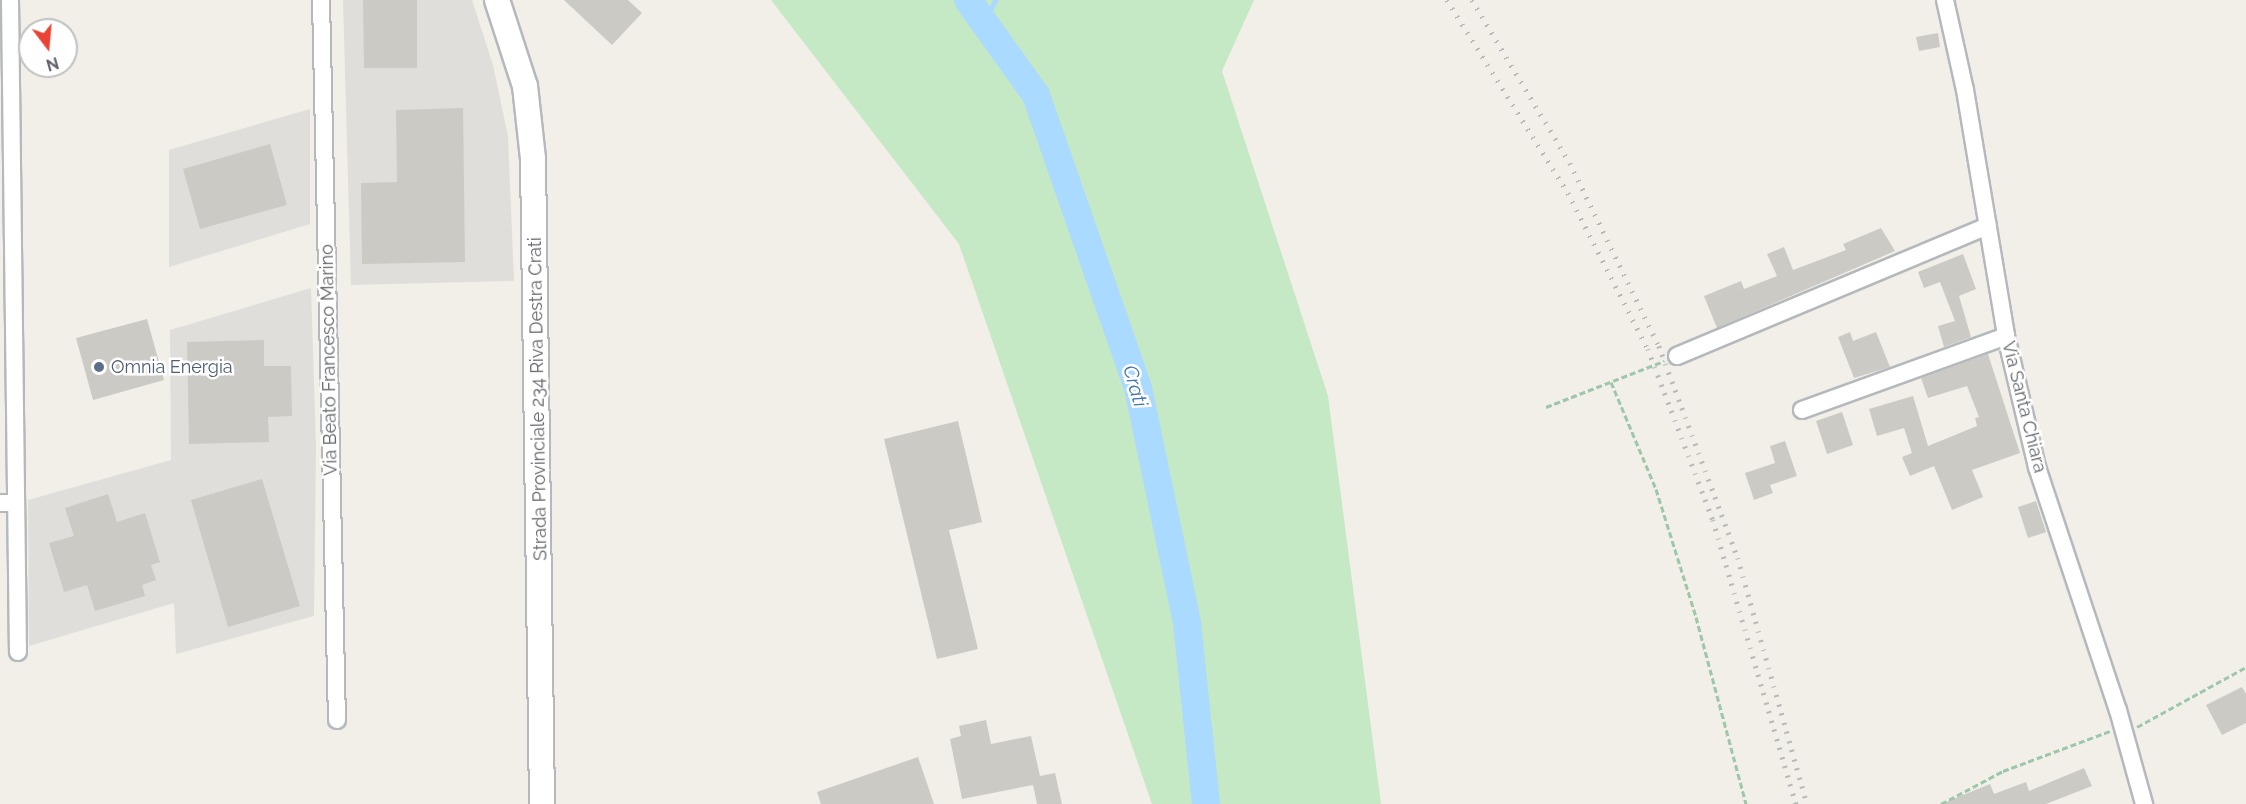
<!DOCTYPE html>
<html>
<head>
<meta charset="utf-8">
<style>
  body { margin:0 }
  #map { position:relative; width:2246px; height:804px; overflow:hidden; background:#f1efe8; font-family:Raleway,sans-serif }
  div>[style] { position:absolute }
  .industrial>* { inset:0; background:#e0deda }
  .green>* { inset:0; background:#c5e8c5 }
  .stream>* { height:4.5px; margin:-2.25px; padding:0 2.25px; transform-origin:2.25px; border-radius:2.25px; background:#aadaff }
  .river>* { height:28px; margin:-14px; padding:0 14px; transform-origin:14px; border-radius:14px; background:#aadaff }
  .building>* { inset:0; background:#cccac5 }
  .path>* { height:3px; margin-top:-1.5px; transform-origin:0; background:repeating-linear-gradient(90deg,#9cc7a9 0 6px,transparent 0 9px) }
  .roads { filter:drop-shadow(2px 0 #b5b8bc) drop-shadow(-2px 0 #b5b8bc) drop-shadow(0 2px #b5b8bc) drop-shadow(0 -2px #b5b8bc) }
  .street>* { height:16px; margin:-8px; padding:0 8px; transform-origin:8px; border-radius:8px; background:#fff }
  .secondary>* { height:24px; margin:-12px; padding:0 12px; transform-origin:12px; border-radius:12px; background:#fff }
  .rail>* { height:4.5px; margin-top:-2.25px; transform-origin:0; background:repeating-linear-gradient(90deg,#b6b7b8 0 1.5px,transparent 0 9.5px) }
  .dots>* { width:16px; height:16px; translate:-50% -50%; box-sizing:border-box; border:3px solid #fff; border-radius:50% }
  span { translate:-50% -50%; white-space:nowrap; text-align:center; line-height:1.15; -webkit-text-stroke:5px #fff; paint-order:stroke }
  .street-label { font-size:18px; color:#5f6368 }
  .service-label { font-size:18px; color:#4e5e75 }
  .left { translate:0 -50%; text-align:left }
  .water-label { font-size:20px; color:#4174aa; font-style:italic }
  .north { position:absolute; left:18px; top:18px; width:60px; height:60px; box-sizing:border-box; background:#fff; border:2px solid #bfc1c3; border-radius:50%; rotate:164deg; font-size:16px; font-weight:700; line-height:24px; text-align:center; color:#5f6368 }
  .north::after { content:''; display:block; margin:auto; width:21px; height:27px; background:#ea4335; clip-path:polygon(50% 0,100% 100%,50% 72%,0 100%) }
</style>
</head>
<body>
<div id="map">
  <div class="industrial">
    <div style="clip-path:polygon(343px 0,472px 0,493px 65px,508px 136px,514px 281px,351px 285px)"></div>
    <div style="clip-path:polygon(310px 109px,310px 224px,169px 267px,169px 150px)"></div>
    <div style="clip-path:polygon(311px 288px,316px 447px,314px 616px,176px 654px,174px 603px,29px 646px,28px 500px,171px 460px,170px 330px)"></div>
  </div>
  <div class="green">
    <div style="clip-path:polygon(771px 0,1254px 0,1222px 71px,1328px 396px,1381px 804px,1152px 804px,959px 244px)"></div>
  </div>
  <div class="stream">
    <div style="left:996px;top:0;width:13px;rotate:119deg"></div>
    <div style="left:990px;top:11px;width:34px;rotate:73deg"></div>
  </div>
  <div class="river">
    <div style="left:968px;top:0;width:117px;rotate:54.4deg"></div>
    <div style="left:1036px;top:95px;width:310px;rotate:70.8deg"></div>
    <div style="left:1138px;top:388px;width:240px;rotate:78.2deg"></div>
    <div style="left:1187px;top:623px;width:182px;rotate:84deg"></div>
  </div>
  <div class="building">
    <div style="clip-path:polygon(363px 0,417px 0,417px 68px,364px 68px)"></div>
    <div style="clip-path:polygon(564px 0,628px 0,642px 13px,612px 45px)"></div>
    <div style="clip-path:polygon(1938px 33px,1940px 47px,1919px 51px,1916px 37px)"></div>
    <div style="clip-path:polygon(463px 108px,465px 262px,362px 264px,361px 183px,397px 182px,396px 110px)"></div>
    <div style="clip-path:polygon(270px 144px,287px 205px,200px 229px,183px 169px)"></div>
    <div style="clip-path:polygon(1881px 228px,1895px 251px,1717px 328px,1704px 296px,1741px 281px,1744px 289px,1777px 276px,1767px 254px,1784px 247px,1793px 270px,1846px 250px,1843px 244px)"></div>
    <div style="clip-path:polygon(1963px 254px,1976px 289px,1959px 296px,1971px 337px,1944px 347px,1938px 326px,1955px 321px,1940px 282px,1924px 288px,1918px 272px)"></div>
    <div style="clip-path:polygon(147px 319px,164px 380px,93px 400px,76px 338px)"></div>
    <div style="clip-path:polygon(1850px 332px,1853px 341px,1876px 332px,1890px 367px,1854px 378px,1838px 337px)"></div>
    <div style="clip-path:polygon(264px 340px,264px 366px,291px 366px,292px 416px,268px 417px,269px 442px,189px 444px,187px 342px)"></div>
    <div style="clip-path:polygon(1988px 354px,2020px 453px,1972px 470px,1983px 497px,1952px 510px,1934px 466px,1910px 476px,1902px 457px,1912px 453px,1904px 428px,1877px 436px,1869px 409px,1913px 396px,1928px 446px,1977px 426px,1975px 418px,1979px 417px,1967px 386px,1928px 398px,1921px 378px)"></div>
    <div style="clip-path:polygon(1842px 412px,1853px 445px,1827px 454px,1816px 421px)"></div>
    <div style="clip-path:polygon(958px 421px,982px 522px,949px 530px,978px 649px,937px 659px,884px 439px)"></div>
    <div style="clip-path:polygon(1785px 441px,1797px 476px,1770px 485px,1773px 493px,1754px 500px,1745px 473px,1775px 463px,1770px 446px)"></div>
    <div style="clip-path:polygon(262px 479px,300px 606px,228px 627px,191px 500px)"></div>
    <div style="clip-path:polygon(108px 494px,117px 522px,145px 513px,160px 562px,151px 565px,156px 580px,142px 585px,145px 596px,95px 611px,87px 585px,64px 592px,49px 543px,74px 536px,65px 508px)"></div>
    <div style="clip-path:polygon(2036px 501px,2046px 532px,2028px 538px,2018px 507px)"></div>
    <div style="clip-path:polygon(2242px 687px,2246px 694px,2246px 723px,2222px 735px,2206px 705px)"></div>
    <div style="clip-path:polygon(986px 720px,991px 744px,1031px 736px,1040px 776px,1055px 773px,1062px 804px,1037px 804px,1033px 785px,962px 799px,950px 739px,961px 736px,959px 726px)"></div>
    <div style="clip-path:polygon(918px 757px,934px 804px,821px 804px,817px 792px)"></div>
    <div style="clip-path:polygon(2084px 768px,2092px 786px,2046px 804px,1941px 804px,1990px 784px,1994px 794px,2026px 782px,2029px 791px)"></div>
  </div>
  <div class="path">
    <div style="left:1611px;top:382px;width:116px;rotate:67.2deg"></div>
    <div style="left:1656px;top:489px;width:134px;rotate:72.6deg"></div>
    <div style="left:1696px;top:617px;width:194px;rotate:75deg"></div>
    <div style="left:1546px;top:407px;width:127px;rotate:-21.3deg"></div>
    <div style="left:2137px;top:727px;width:124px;rotate:-28.8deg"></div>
    <div style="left:1941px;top:804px;width:70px;rotate:-28deg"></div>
    <div style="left:2003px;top:771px;width:114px;rotate:-20.5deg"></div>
  </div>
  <div class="roads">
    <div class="street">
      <div style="left:10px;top:0;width:652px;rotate:89.3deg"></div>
      <div style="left:321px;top:0;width:720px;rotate:88.73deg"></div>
      <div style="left:1945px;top:0;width:92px;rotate:77.5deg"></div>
      <div style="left:1965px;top:90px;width:249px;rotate:80.5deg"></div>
      <div style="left:2006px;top:336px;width:135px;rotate:76.7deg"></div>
      <div style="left:2037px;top:467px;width:256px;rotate:71.6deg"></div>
      <div style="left:2118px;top:710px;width:98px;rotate:74.5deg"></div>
      <div style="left:1677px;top:356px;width:337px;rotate:-22.7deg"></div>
      <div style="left:1802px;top:410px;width:217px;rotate:-19.9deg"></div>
      <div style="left:0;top:503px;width:16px"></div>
    </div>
    <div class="secondary">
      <div style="left:497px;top:0;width:90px;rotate:72deg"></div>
      <div style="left:525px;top:86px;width:73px;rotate:83.7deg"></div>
      <div style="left:533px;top:159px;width:645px;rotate:89.2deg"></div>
    </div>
  </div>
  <div class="rail">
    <div style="left:1447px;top:0;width:228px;rotate:57.9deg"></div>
    <div style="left:1568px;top:193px;width:175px;rotate:62.9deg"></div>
    <div style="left:1648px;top:349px;width:183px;rotate:69.2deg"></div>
    <div style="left:1713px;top:520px;width:296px;rotate:73.7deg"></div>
    <div style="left:1472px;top:0;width:190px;rotate:59deg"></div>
    <div style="left:1570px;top:163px;width:203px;rotate:64.1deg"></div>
    <div style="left:1659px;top:346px;width:226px;rotate:69.6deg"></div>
    <div style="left:1738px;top:558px;width:255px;rotate:74.3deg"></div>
  </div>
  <div class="dots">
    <div style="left:99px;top:367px;background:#5c6f8a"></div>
  </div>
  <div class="street-label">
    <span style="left:329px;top:360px;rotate:-91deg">Via Beato Francesco Marino</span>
    <span style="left:538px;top:399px;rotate:-91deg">Strada Provinciale 234 Riva Destra Crati</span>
    <span style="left:2024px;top:407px;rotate:76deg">Via Santa Chiara</span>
  </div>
  <div class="service-label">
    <span class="left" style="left:111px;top:367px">Omnia Energia</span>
  </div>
  <div class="water-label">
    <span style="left:1135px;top:386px;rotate:74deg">Crati</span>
  </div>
  <div class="north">N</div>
</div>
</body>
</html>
